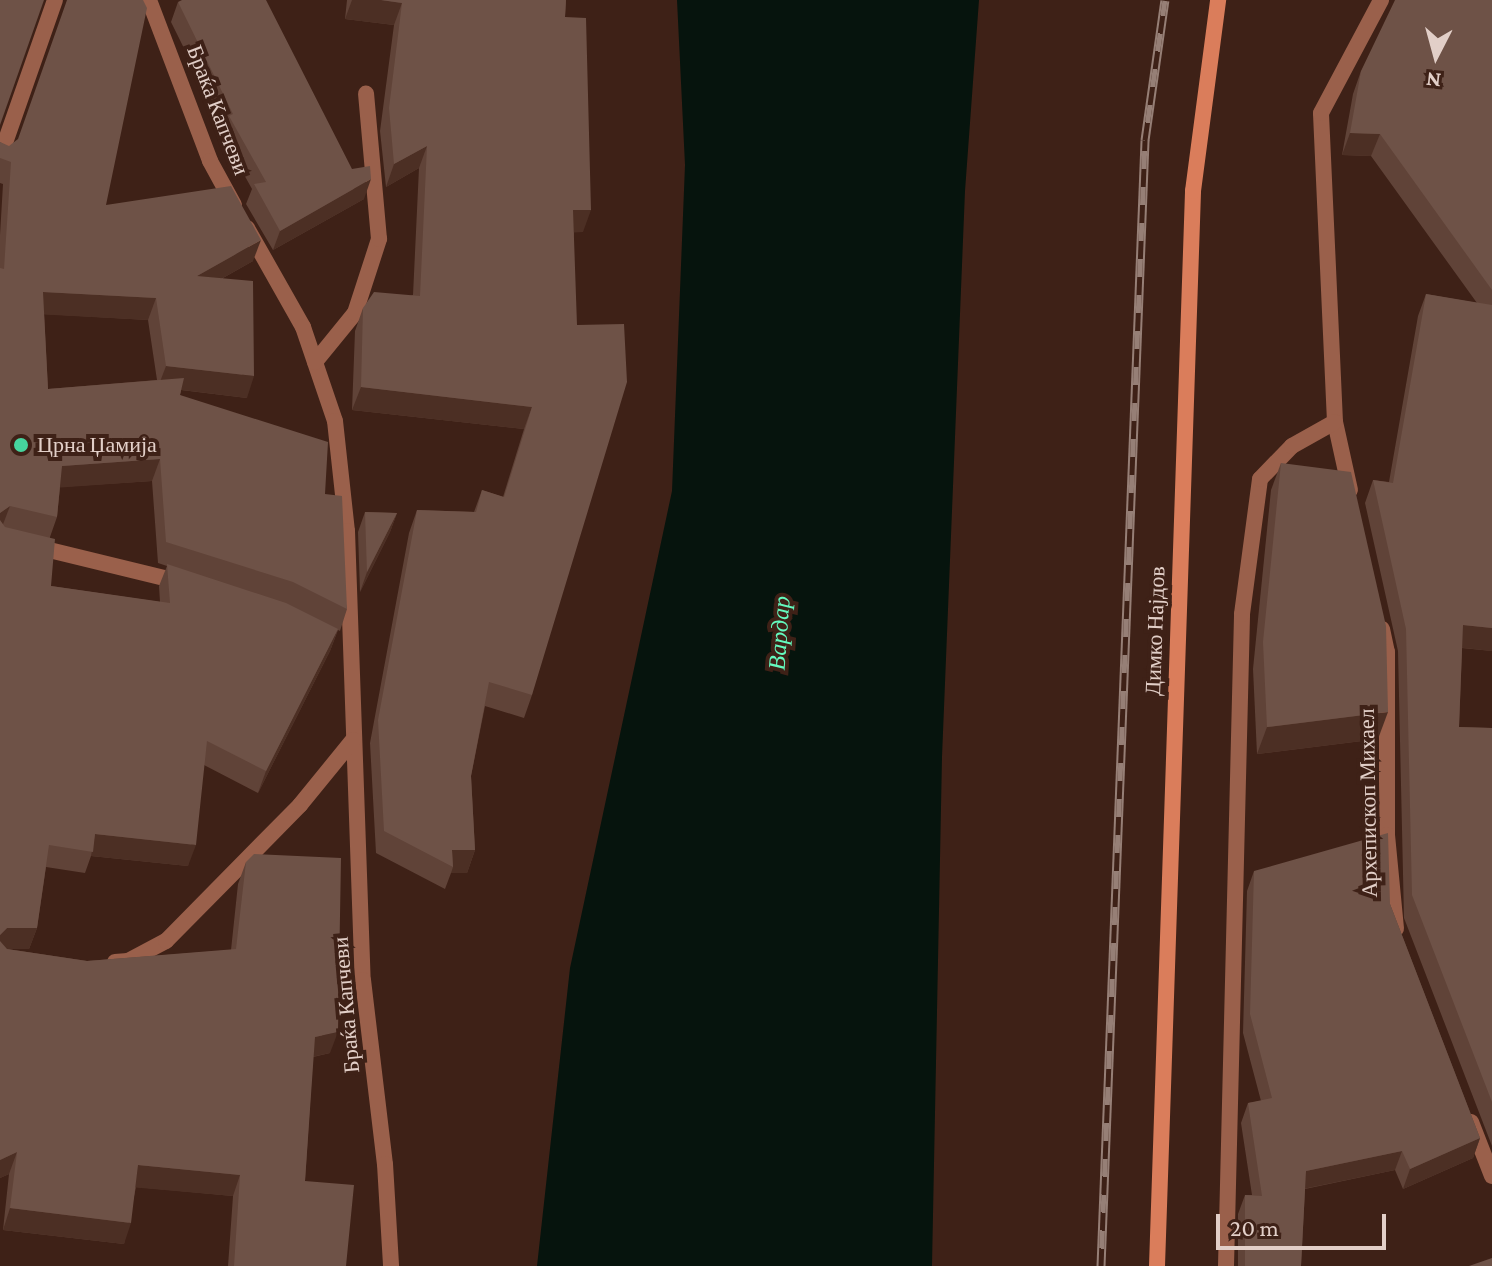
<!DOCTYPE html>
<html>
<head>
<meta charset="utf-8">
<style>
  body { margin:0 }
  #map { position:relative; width:1492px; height:1266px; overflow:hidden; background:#3e2117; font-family:"Crimson Pro",serif }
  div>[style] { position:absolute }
  .water>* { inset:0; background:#06140d }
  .street>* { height:16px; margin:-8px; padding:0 8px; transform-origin:8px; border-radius:8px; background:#9a604b }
  .secondary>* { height:16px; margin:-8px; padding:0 8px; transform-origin:8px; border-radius:8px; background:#da7d5b }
  .rail>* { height:9px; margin-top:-4.5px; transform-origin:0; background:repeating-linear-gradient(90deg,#3e2117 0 18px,#967f76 0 36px); box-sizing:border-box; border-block:2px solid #967f76 }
  .wall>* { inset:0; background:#604338 }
  .shaded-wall>* { inset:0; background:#4c2f24 }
  .building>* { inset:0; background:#6e5247 }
  .dots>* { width:22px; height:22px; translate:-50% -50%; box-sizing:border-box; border:4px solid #3e2117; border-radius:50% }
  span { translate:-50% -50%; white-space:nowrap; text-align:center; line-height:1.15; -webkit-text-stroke:8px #3e2117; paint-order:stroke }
  .street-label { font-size:22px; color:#e2cfc8 }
  .poi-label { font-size:22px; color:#e2cfc8 }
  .left { translate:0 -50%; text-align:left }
  .water-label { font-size:24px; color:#64fabe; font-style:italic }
  .north { position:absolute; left:1396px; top:16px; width:80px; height:80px; -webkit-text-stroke:6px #3e2117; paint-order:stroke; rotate:186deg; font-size:22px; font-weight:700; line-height:32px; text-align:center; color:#e2cfc8 }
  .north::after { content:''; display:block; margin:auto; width:28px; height:36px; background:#e2cfc8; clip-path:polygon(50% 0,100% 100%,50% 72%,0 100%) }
  .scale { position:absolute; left:1216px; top:1214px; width:170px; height:36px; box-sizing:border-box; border:4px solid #e2cfc8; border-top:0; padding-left:10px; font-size:24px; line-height:28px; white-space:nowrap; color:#e2cfc8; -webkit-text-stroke:6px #3e2117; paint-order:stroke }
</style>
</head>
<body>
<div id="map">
  <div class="water">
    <div style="clip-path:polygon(677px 0,979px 0,965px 191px,942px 757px,932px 1266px,537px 1266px,570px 968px,672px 491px,685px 165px)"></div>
  </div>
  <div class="street">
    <div style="left:149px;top:0;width:172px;rotate:69.2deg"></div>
    <div style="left:210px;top:161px;width:50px;rotate:61.4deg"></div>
    <div style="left:0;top:157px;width:166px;rotate:-70.7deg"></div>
    <div style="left:247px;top:228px;width:114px;rotate:60.5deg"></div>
    <div style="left:303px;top:327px;width:99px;rotate:71.2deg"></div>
    <div style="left:335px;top:421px;width:111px;rotate:83.8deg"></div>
    <div style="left:347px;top:531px;width:449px;rotate:88deg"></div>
    <div style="left:363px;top:980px;width:185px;rotate:83.2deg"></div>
    <div style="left:385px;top:1164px;width:102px;rotate:86.6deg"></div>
    <div style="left:315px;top:362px;width:63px;rotate:-50.8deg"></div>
    <div style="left:355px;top:313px;width:78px;rotate:-72deg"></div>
    <div style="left:379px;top:239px;width:146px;rotate:-95.1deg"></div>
    <div style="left:1350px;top:490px;width:70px;rotate:-102.4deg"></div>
    <div style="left:1335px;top:422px;width:309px;rotate:-92.6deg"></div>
    <div style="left:1321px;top:113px;width:128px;rotate:-62deg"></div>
    <div style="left:0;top:538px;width:186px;rotate:13.7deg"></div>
    <div style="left:1382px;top:629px;width:24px;rotate:78deg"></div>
    <div style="left:1387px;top:652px;width:183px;rotate:90deg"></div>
    <div style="left:1387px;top:835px;width:94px;rotate:84.5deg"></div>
    <div style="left:115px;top:962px;width:13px;rotate:-4deg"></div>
    <div style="left:128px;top:961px;width:43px;rotate:-27.8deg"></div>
    <div style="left:166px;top:941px;width:191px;rotate:-45.4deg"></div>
    <div style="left:300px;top:805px;width:84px;rotate:-50.8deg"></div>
    <div style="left:1471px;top:1122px;width:58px;rotate:68.7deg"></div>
    <div style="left:1226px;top:1266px;width:652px;rotate:-88.59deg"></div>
    <div style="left:1242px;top:614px;width:136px;rotate:-82.4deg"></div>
    <div style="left:1260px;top:479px;width:46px;rotate:-45.9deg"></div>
    <div style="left:1292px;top:446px;width:49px;rotate:-29.2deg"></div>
  </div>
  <div class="secondary">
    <div style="left:1157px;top:1266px;width:1076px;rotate:-88.08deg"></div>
    <div style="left:1193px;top:191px;width:193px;rotate:-82.5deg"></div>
  </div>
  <div class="rail">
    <div style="left:1101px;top:1266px;width:1127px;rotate:-87.76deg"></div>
    <div style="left:1145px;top:140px;width:141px;rotate:-81.9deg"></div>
  </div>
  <div class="wall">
    <div style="clip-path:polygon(347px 0,566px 0,565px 17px,583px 232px,574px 232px,532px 695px,524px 718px,485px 706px,471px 776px,475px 850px,467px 873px,451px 873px,445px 889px,376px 853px,370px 743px,409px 533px,417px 510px,474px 512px,482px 490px,503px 497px,524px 429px,352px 410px,355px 331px,363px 308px,413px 295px,419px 168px,386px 187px,380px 131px,394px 25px,345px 19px)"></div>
    <div style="clip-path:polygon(1492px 0,1492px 651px,1462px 648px,1459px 727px,1492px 728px,1492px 1146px,1404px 918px,1398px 651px,1365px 503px,1373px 480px,1389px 482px,1418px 316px,1426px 294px,1477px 303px,1371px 156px,1342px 155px,1353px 94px,1361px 71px)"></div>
    <div style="clip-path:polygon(178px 2px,364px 199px,273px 250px,246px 204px,252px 189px,222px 135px,224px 129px,171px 22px)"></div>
    <div style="clip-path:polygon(evenodd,0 142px,106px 205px,253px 261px,223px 278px,247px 398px,181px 390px,180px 395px,325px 494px,347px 609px,340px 631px,338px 630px,330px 651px,258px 793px,204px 765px,188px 866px,91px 856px,85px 873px,46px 867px,37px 928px,29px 949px,7px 949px,87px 961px,231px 950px,238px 884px,246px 862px,330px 1053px,313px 1057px,305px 1181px,346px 1266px,228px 1266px,233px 1196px,136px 1187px,124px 1244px,3px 1230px,9px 1174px,0 1178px,0 235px,3px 184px,0 183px,0 142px,44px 314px,148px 320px,157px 380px,48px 389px,44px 314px,0 142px,152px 481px,158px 563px,167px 566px,159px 586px,160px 602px,51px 586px,50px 537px,57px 517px,60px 487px,152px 481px)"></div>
    <div style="clip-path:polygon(1281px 463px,1378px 739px,1257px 754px,1253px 669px,1271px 490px)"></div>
    <div style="clip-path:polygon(365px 512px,397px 513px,390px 532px,360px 592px,358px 532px)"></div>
    <div style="clip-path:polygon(1254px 871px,1390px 904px,1480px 1138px,1473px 1158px,1403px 1189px,1395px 1170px,1305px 1189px,1301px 1266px,1238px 1266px,1238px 1214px,1245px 1195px,1252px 1195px,1241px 1123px,1248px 1103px,1261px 1101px,1243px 1033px,1247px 891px)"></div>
  </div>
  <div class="shaded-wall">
    <div style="clip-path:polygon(352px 0,381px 0,402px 3px,394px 25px,345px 19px)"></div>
    <div style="clip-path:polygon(1350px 133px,1380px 134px,1371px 156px,1342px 155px)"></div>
    <div style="clip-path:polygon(427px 146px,419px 168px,386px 187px,394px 164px)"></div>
    <div style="clip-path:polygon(371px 179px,364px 199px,273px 250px,280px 231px)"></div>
    <div style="clip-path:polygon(573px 210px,591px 210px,583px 232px,565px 233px)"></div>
    <div style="clip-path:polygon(261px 240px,253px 261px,189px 297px,197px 276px)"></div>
    <div style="clip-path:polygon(43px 292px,156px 298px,148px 320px,35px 314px)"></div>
    <div style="clip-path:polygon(166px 366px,254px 376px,247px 398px,158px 387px)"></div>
    <div style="clip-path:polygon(361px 387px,532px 407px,524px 429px,352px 410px)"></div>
    <div style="clip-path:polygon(160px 459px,152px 481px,54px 488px,62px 466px)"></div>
    <div style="clip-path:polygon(10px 506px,2px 527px,0 528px,0 513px)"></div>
    <div style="clip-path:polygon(397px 513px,390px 532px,360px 592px,367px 572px)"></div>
    <div style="clip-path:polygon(1463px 625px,1492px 628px,1492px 651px,1455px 647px)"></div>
    <div style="clip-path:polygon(338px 629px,330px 651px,258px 793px,266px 771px)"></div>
    <div style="clip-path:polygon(1388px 712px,1378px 739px,1257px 754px,1267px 727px)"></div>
    <div style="clip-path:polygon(95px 834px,196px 845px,188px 866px,91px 856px)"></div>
    <div style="clip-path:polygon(452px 850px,475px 850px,467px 873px,451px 873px,453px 867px)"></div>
    <div style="clip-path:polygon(7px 928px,37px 928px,29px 949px,0 949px,0 935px)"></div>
    <div style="clip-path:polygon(338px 1032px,330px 1053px,307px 1058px,315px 1037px)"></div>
    <div style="clip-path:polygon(1480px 1138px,1473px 1158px,1403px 1189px,1410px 1169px)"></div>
    <div style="clip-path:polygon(1402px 1151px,1395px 1170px,1298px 1190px,1306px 1171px)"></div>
    <div style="clip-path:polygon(17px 1152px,9px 1174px,0 1178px,0 1160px)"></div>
    <div style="clip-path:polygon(138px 1165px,240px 1175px,233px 1196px,130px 1187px)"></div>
    <div style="clip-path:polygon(10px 1208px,131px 1223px,124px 1244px,3px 1230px)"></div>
  </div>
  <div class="building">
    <div style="clip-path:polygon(0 0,44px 0,0 125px)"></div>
    <div style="clip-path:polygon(67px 0,143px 0,147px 8px,106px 205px,231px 186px,261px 240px,197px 276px,253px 281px,254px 376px,166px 366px,156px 298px,43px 292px,48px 389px,184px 378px,180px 395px,328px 442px,325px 494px,342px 496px,347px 609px,293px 582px,166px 542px,160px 459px,62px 466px,57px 517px,10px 506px,0 513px,0 268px,4px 269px,11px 162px,0 158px,0 142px,9px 146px,18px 139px)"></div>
    <div style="clip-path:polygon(182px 0,266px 0,352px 169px,370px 166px,371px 179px,280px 231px,254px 184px,266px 182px,229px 116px,233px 114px,178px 2px)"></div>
    <div style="clip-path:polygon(381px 0,566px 0,565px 17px,586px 18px,591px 210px,573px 210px,577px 325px,624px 324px,627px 382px,532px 695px,489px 682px,471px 776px,475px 850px,452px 850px,453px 867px,384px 831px,378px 720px,417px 510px,476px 512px,482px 490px,504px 497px,532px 407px,361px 387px,363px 308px,374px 292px,420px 296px,427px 146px,394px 164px,389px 108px,402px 3px)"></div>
    <div style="clip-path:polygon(1395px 0,1492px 0,1492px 290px,1380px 134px,1350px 133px,1361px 71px)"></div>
    <div style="clip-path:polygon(1426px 294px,1492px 305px,1492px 628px,1463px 625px,1459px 727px,1492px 728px,1492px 1102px,1412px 895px,1406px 629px,1373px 480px,1393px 483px)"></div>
    <div style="clip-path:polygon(1281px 463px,1351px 472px,1386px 626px,1388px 712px,1267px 727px,1263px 642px)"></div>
    <div style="clip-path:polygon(365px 512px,397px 513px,367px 572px)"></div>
    <div style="clip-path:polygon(0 520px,5px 527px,55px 539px,51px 586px,170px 603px,167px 564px,286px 603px,338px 629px,266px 771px,207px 741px,196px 845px,95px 834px,93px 852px,49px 845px,37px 928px,7px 928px,0 935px)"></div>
    <div style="clip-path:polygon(1388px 833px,1390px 904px,1480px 1138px,1410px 1169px,1402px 1151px,1306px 1171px,1301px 1266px,1245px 1266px,1245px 1195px,1262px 1196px,1248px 1103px,1272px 1098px,1250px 1014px,1254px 871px)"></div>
    <div style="clip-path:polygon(254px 854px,341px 858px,338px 1032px,315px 1037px,305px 1181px,354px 1185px,346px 1266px,234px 1266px,240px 1175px,138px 1165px,131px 1223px,10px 1208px,17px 1152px,0 1160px,0 941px,7px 949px,87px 961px,236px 949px,246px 862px)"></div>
    <div style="clip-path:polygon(1492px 1258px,1492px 1266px,1469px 1266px)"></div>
  </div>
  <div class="dots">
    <div style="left:21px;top:445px;background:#46d49e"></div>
  </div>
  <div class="street-label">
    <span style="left:218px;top:110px;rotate:69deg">Браќа Капчеви</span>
    <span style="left:1155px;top:631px;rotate:-88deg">Димко Најдов</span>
    <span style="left:1368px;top:803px;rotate:-91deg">Архепископ Михаел</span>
    <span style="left:346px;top:1005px;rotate:-95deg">Браќа Капчеви</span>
  </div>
  <div class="poi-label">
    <span class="left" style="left:37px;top:445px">Црна Џамија</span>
  </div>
  <div class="water-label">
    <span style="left:779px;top:633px;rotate:-86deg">Вардар</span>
  </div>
  <div class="north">N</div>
  <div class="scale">20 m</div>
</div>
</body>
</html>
